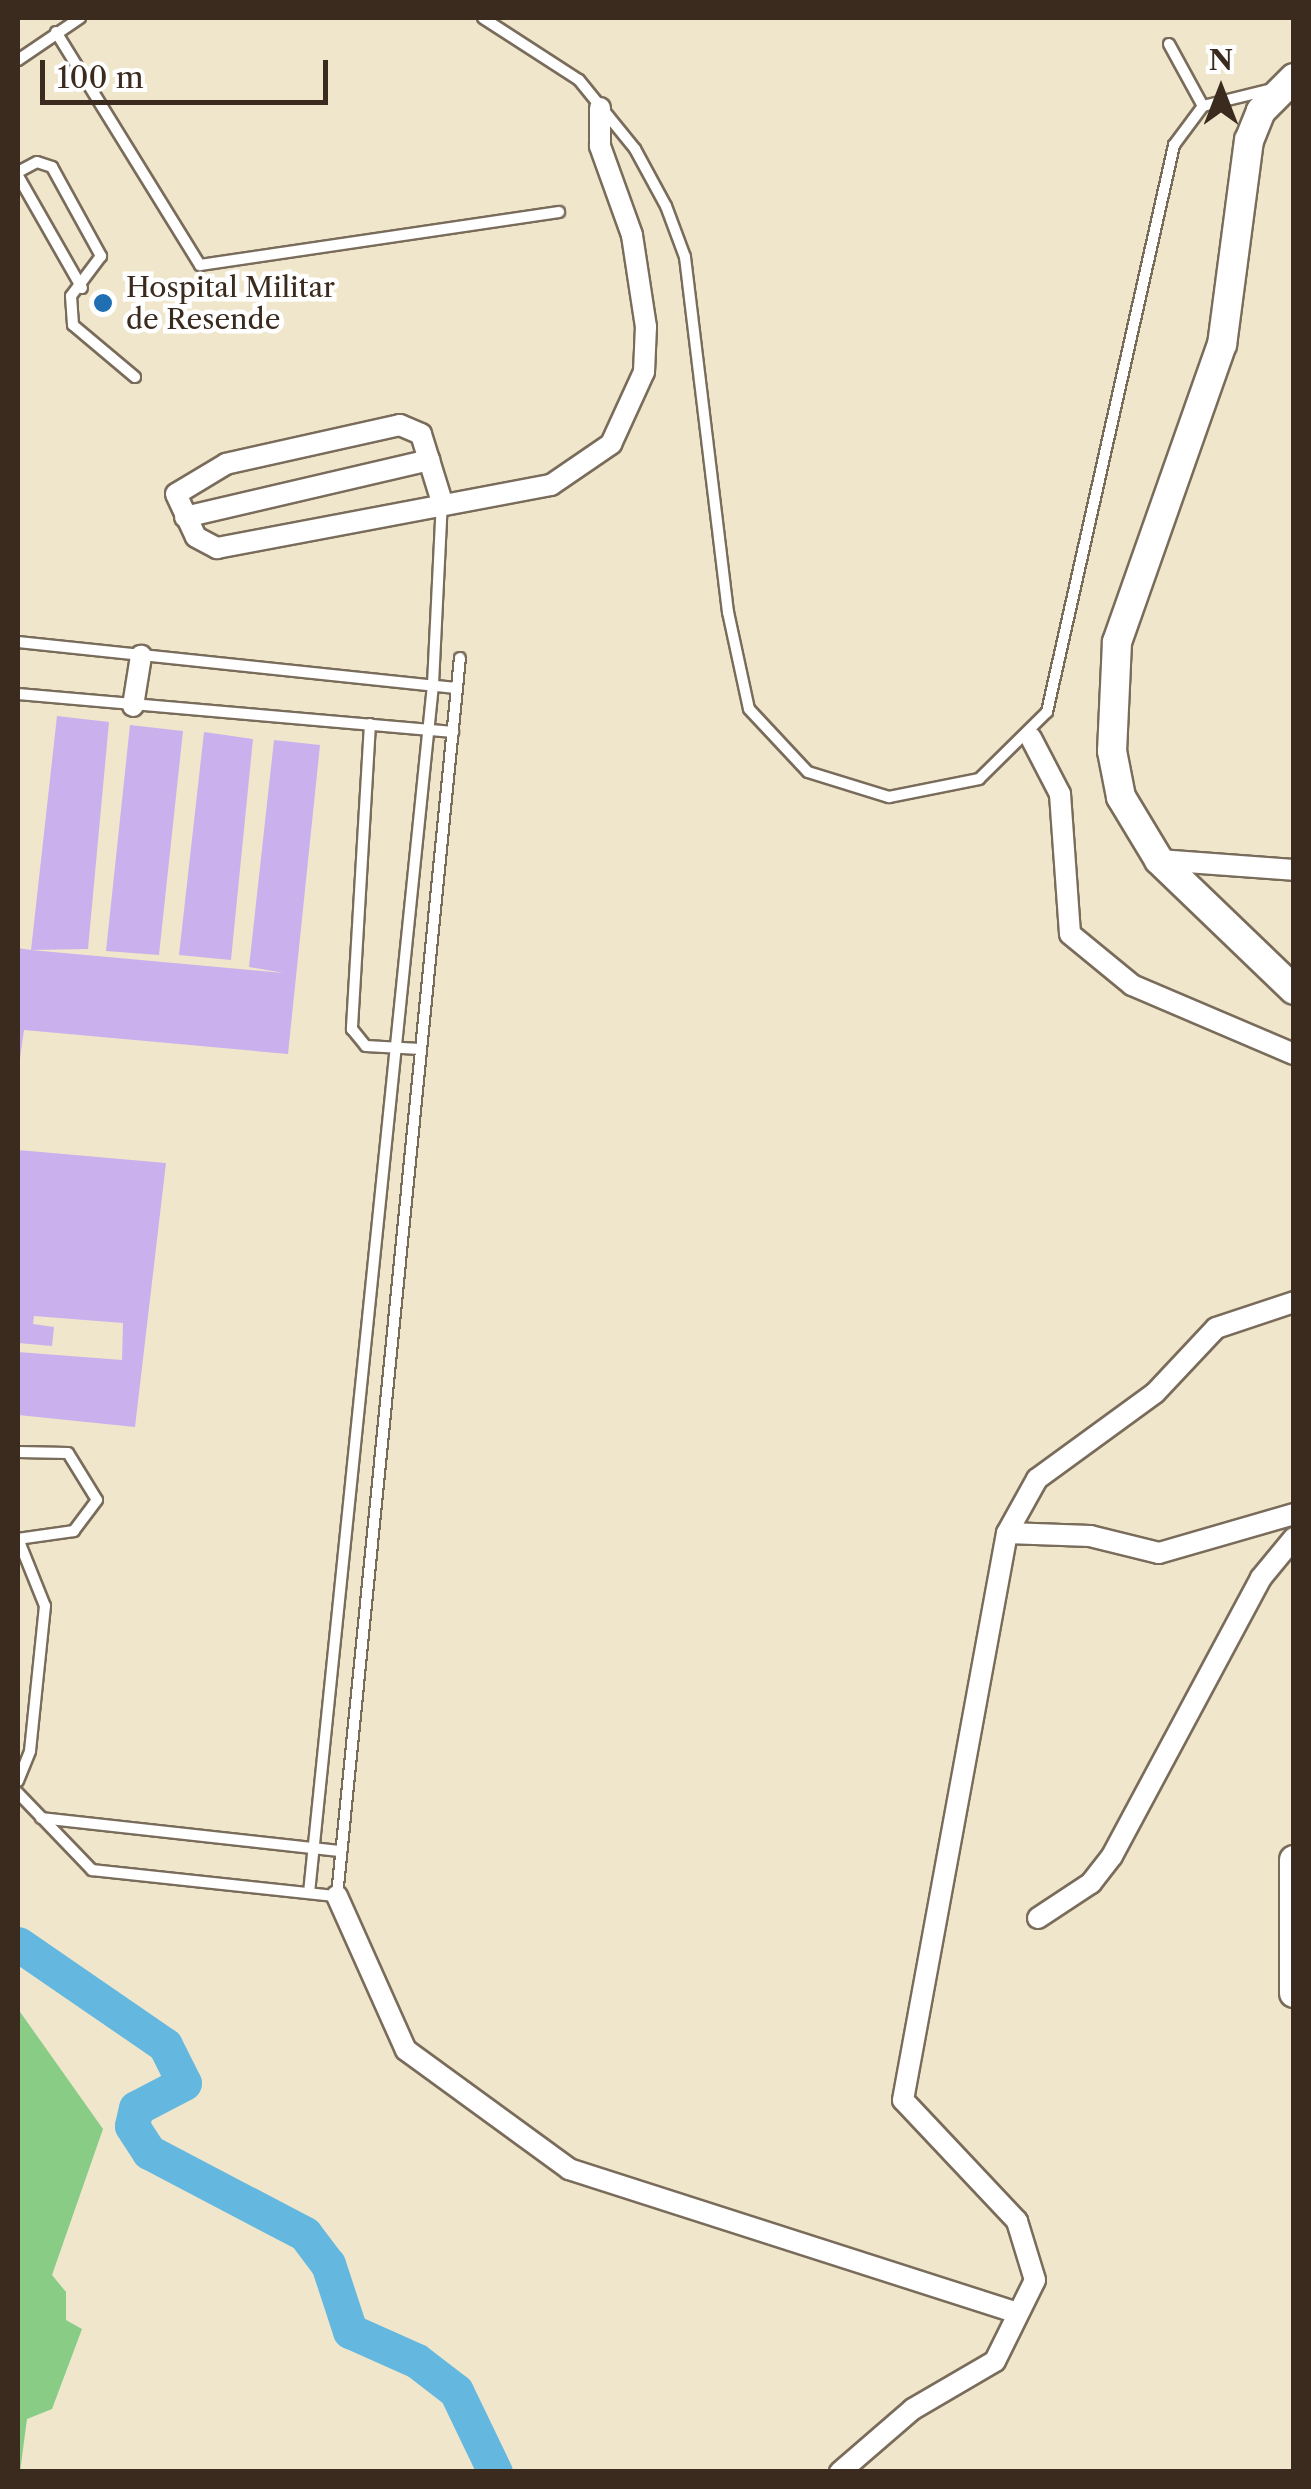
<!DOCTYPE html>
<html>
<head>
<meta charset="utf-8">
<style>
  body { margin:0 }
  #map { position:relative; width:1311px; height:2489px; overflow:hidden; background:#f0e6cb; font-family:"Libre Caslon Text",serif }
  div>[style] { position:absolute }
  .green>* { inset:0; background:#88cc86 }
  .river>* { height:35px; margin:-17.5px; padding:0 17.5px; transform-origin:17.5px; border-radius:17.5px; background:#64b8e0 }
  .building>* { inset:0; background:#cab1ee }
  .roads { filter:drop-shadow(2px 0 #7a6c5b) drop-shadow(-2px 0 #7a6c5b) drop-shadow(0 2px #7a6c5b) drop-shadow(0 -2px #7a6c5b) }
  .lane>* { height:10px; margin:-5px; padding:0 5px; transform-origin:5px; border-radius:5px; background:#fff }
  .street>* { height:20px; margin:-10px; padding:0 10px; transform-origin:10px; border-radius:10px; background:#fff }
  .secondary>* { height:28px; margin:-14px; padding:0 14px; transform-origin:14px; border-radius:14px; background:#fff }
  .dots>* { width:28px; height:28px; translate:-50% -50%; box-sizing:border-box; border:5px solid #fff; border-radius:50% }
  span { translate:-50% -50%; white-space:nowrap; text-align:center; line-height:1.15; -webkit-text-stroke:9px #fff; paint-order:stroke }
  .poi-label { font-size:28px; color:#3b2a1e }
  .left { translate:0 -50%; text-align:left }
  .frame { position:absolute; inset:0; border:20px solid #3b2a1e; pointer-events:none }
  .north { position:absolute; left:1171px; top:40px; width:100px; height:100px; -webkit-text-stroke:8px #fff; paint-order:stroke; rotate:0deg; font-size:28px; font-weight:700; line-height:40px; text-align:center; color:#3b2a1e }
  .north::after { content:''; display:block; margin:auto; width:35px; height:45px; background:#3b2a1e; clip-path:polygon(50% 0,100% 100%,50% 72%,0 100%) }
  .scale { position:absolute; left:40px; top:60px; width:288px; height:45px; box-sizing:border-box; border:5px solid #3b2a1e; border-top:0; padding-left:12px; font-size:30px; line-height:35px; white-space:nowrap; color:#3b2a1e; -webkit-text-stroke:8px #fff; paint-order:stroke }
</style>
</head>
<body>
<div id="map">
  <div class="green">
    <div style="clip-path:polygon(18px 2009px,103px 2129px,52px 2275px,66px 2292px,66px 2320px,82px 2329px,52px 2409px,27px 2419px,20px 2472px)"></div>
  </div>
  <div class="river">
    <div style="left:18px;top:1944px;width:178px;rotate:34.5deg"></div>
    <div style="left:165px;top:2045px;width:42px;rotate:63.4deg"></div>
    <div style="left:184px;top:2083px;width:54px;rotate:152.5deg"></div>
    <div style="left:136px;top:2108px;width:18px;rotate:103deg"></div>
    <div style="left:132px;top:2126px;width:31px;rotate:57deg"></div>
    <div style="left:149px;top:2152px;width:176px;rotate:27.7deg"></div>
    <div style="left:305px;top:2234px;width:38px;rotate:53deg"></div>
    <div style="left:328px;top:2264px;width:71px;rotate:71.8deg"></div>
    <div style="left:350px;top:2331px;width:73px;rotate:24.1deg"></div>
    <div style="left:417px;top:2361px;width:49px;rotate:37.6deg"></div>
    <div style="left:456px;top:2391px;width:90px;rotate:64.3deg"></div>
  </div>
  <div class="building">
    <div style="clip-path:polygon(57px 716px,109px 722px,88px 949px,31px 950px,284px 973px,249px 967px,274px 740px,320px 745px,288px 1054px,24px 1030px,18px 1073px,18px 948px,31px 950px)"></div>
    <div style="clip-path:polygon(130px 725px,183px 731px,159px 955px,106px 951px)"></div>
    <div style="clip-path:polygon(204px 732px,253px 739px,231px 960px,179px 955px)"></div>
    <div style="clip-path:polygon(18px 1150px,166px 1163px,135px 1427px,18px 1415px,18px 1352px,122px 1360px,123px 1323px,34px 1316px,33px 1324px,54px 1327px,52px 1346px,18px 1343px)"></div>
  </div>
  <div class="roads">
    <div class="lane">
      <div style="left:483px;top:18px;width:114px;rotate:32.9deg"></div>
      <div style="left:579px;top:80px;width:89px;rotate:50.9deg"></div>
      <div style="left:635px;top:149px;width:65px;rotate:61.5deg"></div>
      <div style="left:666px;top:206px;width:54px;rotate:69.6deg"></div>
      <div style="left:685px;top:257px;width:358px;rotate:83.1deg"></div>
      <div style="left:728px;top:612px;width:99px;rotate:77.8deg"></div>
      <div style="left:749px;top:709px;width:86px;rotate:46.9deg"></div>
      <div style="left:808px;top:772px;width:85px;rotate:17.2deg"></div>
      <div style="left:889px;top:797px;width:92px;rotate:-11.3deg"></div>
      <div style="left:979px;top:779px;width:95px;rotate:-44.6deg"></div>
      <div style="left:1047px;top:712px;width:581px;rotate:-77.37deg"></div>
      <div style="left:1174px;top:145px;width:49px;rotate:-53.4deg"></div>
      <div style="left:1203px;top:106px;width:71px;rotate:-13.8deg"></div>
      <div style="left:56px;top:32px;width:274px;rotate:58.3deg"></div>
      <div style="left:200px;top:265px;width:363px;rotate:-8.4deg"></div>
      <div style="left:1169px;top:44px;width:71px;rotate:61.3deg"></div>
      <div style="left:18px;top:60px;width:75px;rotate:-34.1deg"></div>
      <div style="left:18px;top:172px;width:21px;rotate:-28deg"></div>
      <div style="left:37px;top:162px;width:16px;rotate:18deg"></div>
      <div style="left:52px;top:167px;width:102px;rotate:61.2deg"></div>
      <div style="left:101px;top:256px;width:50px;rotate:126.9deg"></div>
      <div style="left:71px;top:296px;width:29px;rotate:86deg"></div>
      <div style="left:73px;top:325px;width:81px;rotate:40deg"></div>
      <div style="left:18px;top:176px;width:129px;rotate:60.3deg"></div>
      <div style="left:18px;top:642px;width:440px;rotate:6deg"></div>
      <div style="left:18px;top:694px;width:437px;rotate:5deg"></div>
      <div style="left:370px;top:724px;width:306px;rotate:93.4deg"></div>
      <div style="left:352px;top:1029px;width:22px;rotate:51deg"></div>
      <div style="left:366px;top:1046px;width:54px;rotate:3.2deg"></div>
      <div style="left:18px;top:1452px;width:50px;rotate:1.1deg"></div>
      <div style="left:68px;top:1453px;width:55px;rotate:58.3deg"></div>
      <div style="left:97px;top:1500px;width:39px;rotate:127deg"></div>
      <div style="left:74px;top:1531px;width:57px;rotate:171.9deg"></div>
      <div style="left:18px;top:1781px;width:32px;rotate:-68deg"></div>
      <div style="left:30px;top:1751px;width:146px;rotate:-84.1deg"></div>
      <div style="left:45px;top:1606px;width:72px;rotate:-111.9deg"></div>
      <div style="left:18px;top:1793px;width:107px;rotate:46.1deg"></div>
      <div style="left:92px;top:1870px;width:246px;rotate:6.1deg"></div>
      <div style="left:337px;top:1896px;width:1244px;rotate:-84.33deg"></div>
      <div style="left:41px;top:1818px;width:302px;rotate:6.3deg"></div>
      <div style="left:309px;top:1893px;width:1215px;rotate:-84.14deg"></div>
      <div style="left:433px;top:684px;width:181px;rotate:-87.2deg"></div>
    </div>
    <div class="street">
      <div style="left:442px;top:502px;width:71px;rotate:-107.2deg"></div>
      <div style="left:421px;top:434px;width:23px;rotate:-157deg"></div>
      <div style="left:400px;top:425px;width:178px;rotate:167.4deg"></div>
      <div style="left:226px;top:464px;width:58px;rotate:149deg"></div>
      <div style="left:176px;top:494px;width:47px;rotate:65.1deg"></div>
      <div style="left:196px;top:537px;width:24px;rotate:28deg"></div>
      <div style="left:217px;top:548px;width:340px;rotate:-10.7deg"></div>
      <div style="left:551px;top:485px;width:73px;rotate:-34.3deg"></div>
      <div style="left:611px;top:444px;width:79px;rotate:-65.4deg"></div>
      <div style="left:644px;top:372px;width:45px;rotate:-87.5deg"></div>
      <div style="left:646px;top:327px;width:93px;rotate:-98.7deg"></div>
      <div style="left:632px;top:235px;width:95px;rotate:-109.8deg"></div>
      <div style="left:600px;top:146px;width:38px;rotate:-90deg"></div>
      <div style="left:185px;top:517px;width:251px;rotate:-13.1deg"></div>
      <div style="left:133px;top:706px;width:51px;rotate:-80.9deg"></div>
      <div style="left:1031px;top:738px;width:63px;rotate:62.6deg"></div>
      <div style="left:1060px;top:794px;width:140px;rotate:85.9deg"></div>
      <div style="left:1070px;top:934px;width:80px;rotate:39.4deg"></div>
      <div style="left:1132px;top:985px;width:176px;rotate:23.1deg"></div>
      <div style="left:1159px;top:860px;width:135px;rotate:4.2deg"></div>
      <div style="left:1007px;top:1533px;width:62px;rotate:-60.9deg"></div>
      <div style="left:1037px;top:1479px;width:146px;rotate:-36.1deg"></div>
      <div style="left:1155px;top:1393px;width:89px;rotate:-46.8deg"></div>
      <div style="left:1216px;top:1328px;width:82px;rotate:-18.4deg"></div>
      <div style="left:337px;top:1896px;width:169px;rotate:65.9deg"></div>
      <div style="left:406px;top:2050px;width:202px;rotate:36.1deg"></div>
      <div style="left:569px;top:2169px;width:467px;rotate:17.8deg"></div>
      <div style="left:1038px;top:1918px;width:64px;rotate:-33.4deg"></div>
      <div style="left:1091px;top:1883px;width:34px;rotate:-52deg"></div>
      <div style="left:1112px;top:1856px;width:315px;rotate:-61.8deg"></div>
      <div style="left:1261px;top:1578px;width:52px;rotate:-50.5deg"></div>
      <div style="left:840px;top:2472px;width:96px;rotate:-40.8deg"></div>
      <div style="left:913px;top:2409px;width:95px;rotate:-30.3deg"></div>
      <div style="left:995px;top:2361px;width:90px;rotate:-63.7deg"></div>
      <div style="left:1035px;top:2280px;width:62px;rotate:-107deg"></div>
      <div style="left:1017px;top:2221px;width:166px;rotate:-133.3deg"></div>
      <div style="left:903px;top:2100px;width:576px;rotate:-79.61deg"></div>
      <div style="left:1007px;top:1533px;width:83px;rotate:2.1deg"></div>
      <div style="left:1090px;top:1536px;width:71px;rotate:13.8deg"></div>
      <div style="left:1159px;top:1553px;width:141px;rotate:-16.1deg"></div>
    </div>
    <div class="secondary">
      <div style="left:1294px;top:78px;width:47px;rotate:135deg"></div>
      <div style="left:1261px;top:111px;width:31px;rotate:112deg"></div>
      <div style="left:1249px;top:140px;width:206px;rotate:97.5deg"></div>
      <div style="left:1222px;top:344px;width:316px;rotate:109.4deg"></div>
      <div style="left:1117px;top:642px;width:109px;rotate:92.6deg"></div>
      <div style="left:1112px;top:751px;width:47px;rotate:78.9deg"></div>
      <div style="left:1121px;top:797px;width:74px;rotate:58.9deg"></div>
      <div style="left:1159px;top:860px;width:187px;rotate:43.9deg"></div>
      <div style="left:1294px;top:1860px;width:133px;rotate:90deg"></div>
    </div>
  </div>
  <div class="dots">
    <div style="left:103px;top:303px;background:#1f6fb2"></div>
  </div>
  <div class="poi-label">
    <span class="left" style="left:126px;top:303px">Hospital Militar<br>de Resende</span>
  </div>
  <div class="frame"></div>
  <div class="north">N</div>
  <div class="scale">100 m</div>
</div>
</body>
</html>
